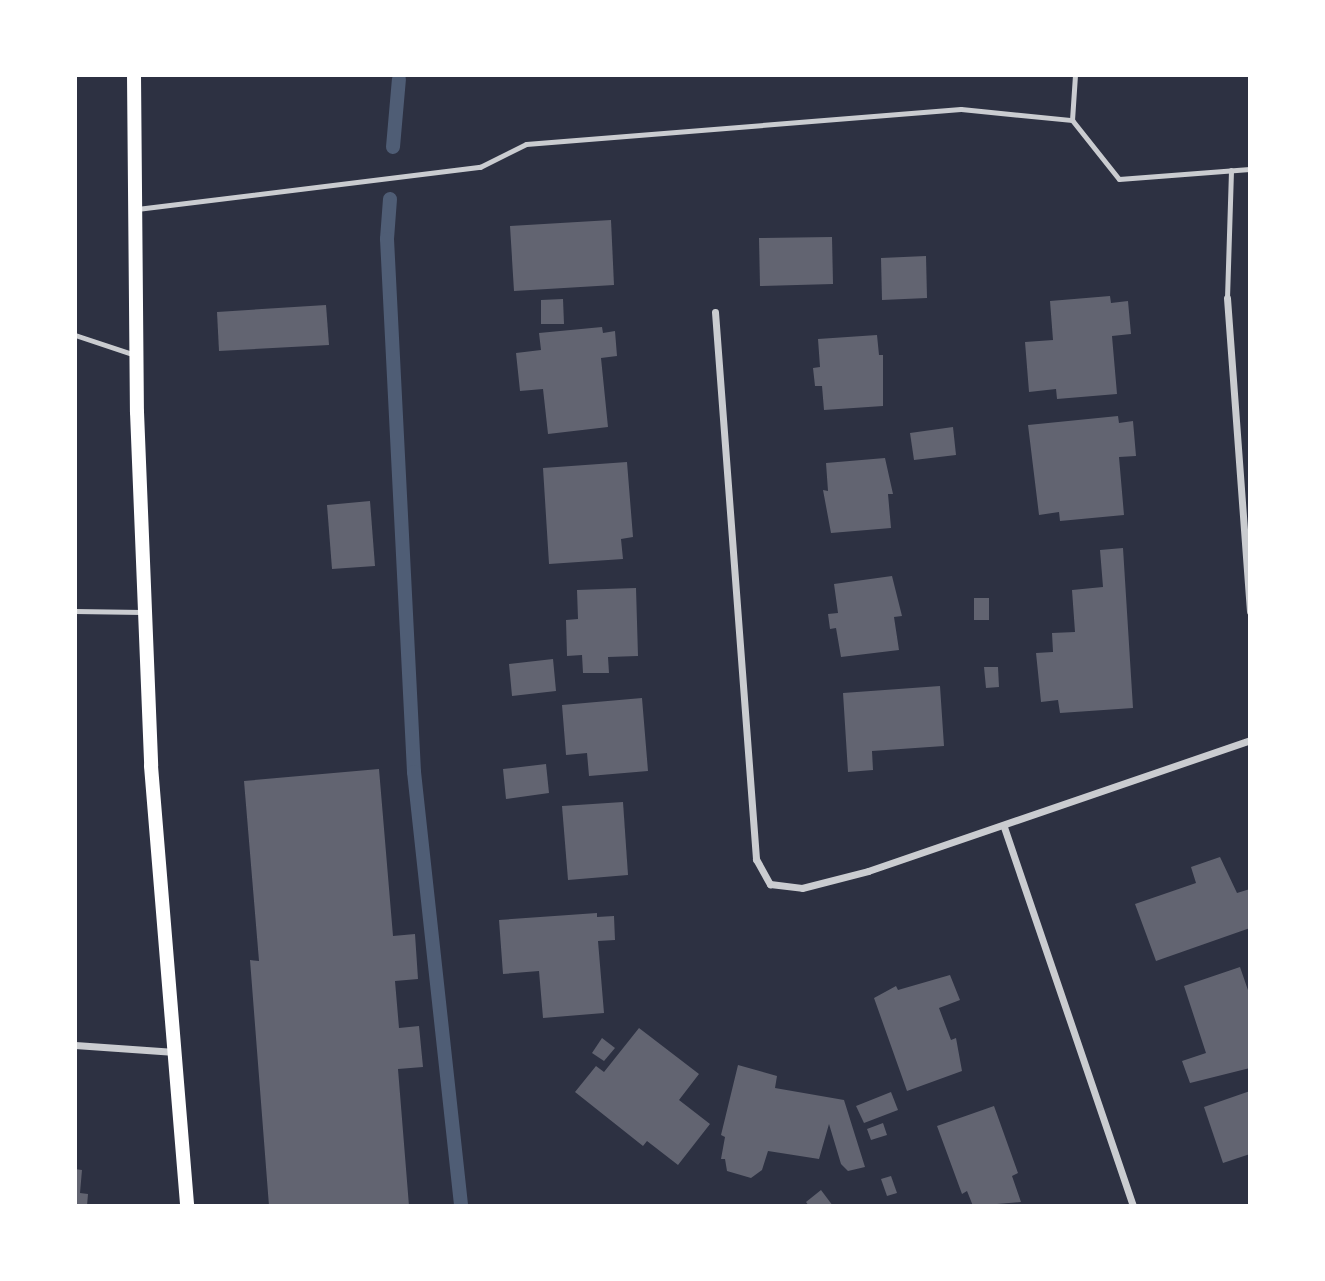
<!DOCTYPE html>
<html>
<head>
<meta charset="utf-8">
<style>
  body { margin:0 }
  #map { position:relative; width:1325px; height:1281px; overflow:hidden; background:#2d3142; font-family:Ubuntu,sans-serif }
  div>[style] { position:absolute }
  .stream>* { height:14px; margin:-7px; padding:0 7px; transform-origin:7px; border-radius:7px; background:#4f5d75 }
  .building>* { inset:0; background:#626471 }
  .service>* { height:5px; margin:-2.5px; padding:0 2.5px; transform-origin:2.5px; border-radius:2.5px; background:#caccd0 }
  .minor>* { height:7px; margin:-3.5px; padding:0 3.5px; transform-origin:3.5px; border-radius:3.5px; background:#caccd0 }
  .secondary>* { height:14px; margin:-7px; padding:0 7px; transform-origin:7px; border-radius:7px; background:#fff }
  span { translate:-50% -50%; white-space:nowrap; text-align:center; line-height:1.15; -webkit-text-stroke:5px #fff; paint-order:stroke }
  .frame { position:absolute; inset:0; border:77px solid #fff; pointer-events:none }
</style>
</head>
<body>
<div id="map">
  <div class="stream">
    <div style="left:393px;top:147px;width:68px;rotate:-85deg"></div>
    <div style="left:390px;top:199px;width:40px;rotate:94.3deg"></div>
    <div style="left:387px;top:239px;width:534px;rotate:87.1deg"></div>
    <div style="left:414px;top:772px;width:437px;rotate:83.8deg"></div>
  </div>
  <div class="building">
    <div style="clip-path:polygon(611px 220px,614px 285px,514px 291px,510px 226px)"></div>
    <div style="clip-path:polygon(832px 237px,833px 284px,760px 286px,759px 238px)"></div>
    <div style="clip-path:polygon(926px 256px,927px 298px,882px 300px,881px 258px)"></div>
    <div style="clip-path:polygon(1110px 296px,1111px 303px,1128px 301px,1131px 334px,1112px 336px,1117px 394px,1057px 399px,1056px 389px,1029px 392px,1025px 342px,1053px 340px,1050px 301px)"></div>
    <div style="clip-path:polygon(563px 299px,564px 324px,541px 324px,541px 300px)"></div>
    <div style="clip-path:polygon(326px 305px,329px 345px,219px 351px,217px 312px)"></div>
    <div style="clip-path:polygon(602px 327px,603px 333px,615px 331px,617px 356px,601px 358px,608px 427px,548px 434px,543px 389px,520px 391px,516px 353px,541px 350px,539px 333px)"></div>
    <div style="clip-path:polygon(877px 335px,879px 355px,883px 355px,883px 406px,824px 410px,822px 386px,815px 386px,813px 368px,820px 367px,818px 339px)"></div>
    <div style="clip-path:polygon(1118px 416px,1119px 423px,1133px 421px,1136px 456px,1119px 457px,1124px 515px,1060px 521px,1059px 512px,1039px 515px,1028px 425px)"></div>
    <div style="clip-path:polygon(953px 427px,956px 455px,914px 460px,910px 433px)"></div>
    <div style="clip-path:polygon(885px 458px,893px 494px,888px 494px,891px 528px,831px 533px,823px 490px,828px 491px,826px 463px)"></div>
    <div style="clip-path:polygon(627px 462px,633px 537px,621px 539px,623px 559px,549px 564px,543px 468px)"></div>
    <div style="clip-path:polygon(370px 501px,375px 566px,332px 569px,327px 505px)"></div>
    <div style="clip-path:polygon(1123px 548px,1133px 708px,1060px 713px,1058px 700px,1041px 702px,1036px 653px,1053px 652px,1052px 633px,1075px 632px,1072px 590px,1103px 587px,1100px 550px)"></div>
    <div style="clip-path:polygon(892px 576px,902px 616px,894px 617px,899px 650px,841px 657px,836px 628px,830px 629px,828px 614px,838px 613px,834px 584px)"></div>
    <div style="clip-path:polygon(636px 588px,638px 656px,608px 657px,609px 673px,583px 673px,582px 655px,567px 656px,566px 620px,578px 619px,577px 590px)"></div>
    <div style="clip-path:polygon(974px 598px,989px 598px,989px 620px,974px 620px)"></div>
    <div style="clip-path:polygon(553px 659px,556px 691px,512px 696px,509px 664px)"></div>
    <div style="clip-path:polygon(984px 667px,998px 667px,999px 687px,986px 688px)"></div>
    <div style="clip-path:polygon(940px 686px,944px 746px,872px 751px,873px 770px,848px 772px,843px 693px)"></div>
    <div style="clip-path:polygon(642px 698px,648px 771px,589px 776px,587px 753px,566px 755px,562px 705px)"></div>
    <div style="clip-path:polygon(546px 764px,549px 793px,506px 799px,503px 769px)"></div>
    <div style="clip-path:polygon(379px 769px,393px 936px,415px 934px,418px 979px,395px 981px,399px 1028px,419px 1026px,423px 1067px,398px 1069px,409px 1206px,269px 1206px,250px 960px,259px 961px,244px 781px)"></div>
    <div style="clip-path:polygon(623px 802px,628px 875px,568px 880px,562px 806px)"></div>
    <div style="clip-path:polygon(1220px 857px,1237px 893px,1250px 889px,1250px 928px,1156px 961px,1135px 904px,1196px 883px,1191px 867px)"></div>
    <div style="clip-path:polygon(597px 913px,597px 917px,614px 916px,615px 940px,598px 941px,604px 1013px,543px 1018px,539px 971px,503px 974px,499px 920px)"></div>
    <div style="clip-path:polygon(1240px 967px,1250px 996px,1250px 1068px,1190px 1083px,1182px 1061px,1206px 1053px,1184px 986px)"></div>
    <div style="clip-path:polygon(950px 975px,960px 1000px,939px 1008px,951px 1040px,956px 1038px,962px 1071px,907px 1091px,874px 998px,896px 986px,898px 990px)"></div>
    <div style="clip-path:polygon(639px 1028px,699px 1074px,679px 1100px,710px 1124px,678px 1165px,647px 1141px,643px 1146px,575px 1092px,596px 1066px,604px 1072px)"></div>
    <div style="clip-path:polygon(602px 1038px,615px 1048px,604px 1061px,592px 1053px)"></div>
    <div style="clip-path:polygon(738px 1065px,777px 1076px,775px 1088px,844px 1100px,865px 1167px,848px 1171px,841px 1164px,829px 1124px,819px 1159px,768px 1151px,762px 1170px,751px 1178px,727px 1171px,725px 1159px,721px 1159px,725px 1137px,721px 1135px)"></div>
    <div style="clip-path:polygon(1250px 1091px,1250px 1154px,1223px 1163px,1204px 1107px)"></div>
    <div style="clip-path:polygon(891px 1092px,898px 1110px,864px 1123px,856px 1106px)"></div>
    <div style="clip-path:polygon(994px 1106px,1018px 1173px,1012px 1176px,1021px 1202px,973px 1206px,967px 1191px,962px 1194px,937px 1126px)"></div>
    <div style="clip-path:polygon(883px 1123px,887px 1135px,871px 1140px,867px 1129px)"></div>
    <div style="clip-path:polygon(75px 1169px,82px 1170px,80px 1193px,88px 1194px,87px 1206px,75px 1206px)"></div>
    <div style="clip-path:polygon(891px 1176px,897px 1193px,887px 1196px,881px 1179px)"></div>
    <div style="clip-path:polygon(821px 1190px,833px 1206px,809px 1206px,806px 1202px)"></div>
  </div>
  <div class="service">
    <div style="left:1072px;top:120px;width:45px;rotate:-86.2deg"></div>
    <div style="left:137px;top:209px;width:346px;rotate:-7deg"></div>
    <div style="left:480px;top:167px;width:51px;rotate:-26.6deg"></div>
    <div style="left:526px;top:144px;width:436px;rotate:-4.6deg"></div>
    <div style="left:961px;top:109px;width:112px;rotate:5.7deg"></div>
    <div style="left:1072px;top:120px;width:75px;rotate:51.5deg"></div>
    <div style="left:1119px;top:179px;width:131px;rotate:-4.4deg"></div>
    <div style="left:1227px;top:298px;width:128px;rotate:-88.2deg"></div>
    <div style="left:75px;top:335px;width:63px;rotate:18.4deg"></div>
    <div style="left:75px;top:611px;width:67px;rotate:0.9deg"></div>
  </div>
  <div class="minor">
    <div style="left:1227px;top:298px;width:314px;rotate:85.8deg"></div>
    <div style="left:715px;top:312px;width:549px;rotate:85.71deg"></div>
    <div style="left:756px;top:859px;width:29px;rotate:61deg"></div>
    <div style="left:770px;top:884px;width:32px;rotate:7deg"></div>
    <div style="left:802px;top:888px;width:68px;rotate:-14.4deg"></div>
    <div style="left:868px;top:871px;width:404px;rotate:-18.9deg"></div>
    <div style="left:1004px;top:827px;width:400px;rotate:71.2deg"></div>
    <div style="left:75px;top:1045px;width:100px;rotate:4deg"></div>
  </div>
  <div class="secondary">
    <div style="left:134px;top:75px;width:337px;rotate:89.5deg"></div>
    <div style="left:137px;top:412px;width:354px;rotate:87.7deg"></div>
    <div style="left:151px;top:766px;width:441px;rotate:85.3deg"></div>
  </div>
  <div class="frame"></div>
</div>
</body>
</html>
